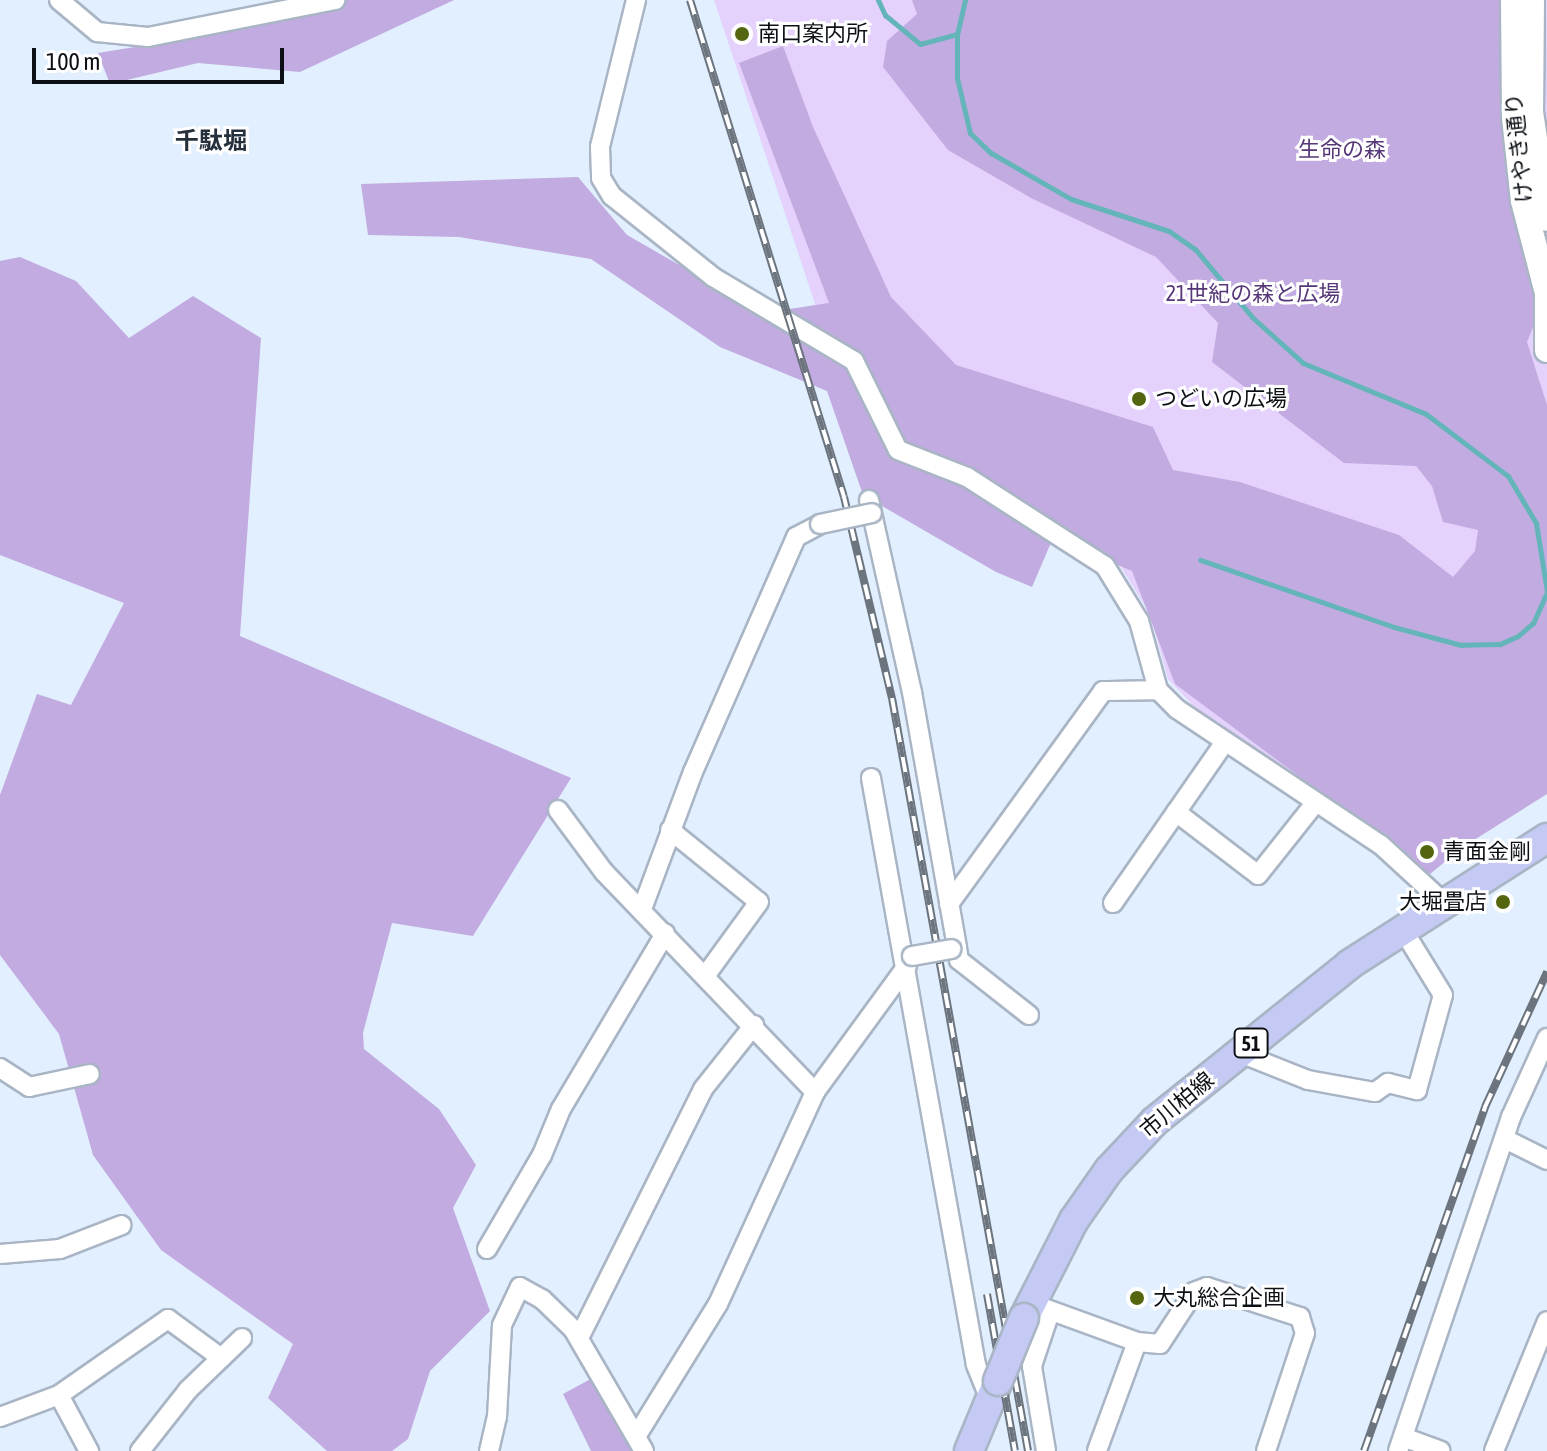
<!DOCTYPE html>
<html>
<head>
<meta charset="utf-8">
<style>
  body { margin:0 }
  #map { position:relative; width:1547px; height:1451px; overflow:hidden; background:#e2effe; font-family:"Asap Condensed","Noto Sans JP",sans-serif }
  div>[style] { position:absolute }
  .green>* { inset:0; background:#e4d2fc }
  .forest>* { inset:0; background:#c2abe1 }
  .stream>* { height:5px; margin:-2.5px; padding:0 2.5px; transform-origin:2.5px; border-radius:2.5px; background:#64b5b9 }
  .roads { filter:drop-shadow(2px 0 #a9b5c4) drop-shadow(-2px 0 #a9b5c4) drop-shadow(0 2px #a9b5c4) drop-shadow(0 -2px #a9b5c4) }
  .street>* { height:18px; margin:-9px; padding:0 9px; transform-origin:9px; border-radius:9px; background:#fff }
  .secondary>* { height:24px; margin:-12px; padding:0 12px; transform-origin:12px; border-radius:12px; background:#fff }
  .primary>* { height:28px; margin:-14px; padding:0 14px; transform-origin:14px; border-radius:14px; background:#c5caf5 }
  .rail>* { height:8px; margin-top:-4px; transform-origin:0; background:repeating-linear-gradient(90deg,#fff 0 15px,#6c747e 0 30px); box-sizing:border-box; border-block:2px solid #6c747e }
  .bridges { filter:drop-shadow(2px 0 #a9b5c4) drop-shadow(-2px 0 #a9b5c4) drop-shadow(0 2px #a9b5c4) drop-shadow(0 -2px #a9b5c4) }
  .street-bridge>* { height:18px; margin:-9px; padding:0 9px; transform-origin:9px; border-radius:9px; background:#fff }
  .primary-bridge>* { height:28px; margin:-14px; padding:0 14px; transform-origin:14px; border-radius:14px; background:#c5caf5 }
  .dots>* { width:22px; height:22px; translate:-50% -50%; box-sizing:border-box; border:4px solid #fff; border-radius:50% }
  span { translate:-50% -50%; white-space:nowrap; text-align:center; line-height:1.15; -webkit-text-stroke:6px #fff; paint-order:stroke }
  .shield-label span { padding:2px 6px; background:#fff; border:2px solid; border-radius:6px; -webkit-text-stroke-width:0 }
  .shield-label { font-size:20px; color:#0c1015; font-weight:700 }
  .poi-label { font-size:22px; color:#0c1015 }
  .left { translate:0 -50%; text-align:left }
  .right { translate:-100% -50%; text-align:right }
  .street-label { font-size:22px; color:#0c1015 }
  .park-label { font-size:22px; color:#563778 }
  .neighbourhood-label { font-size:24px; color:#26303c; font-weight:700 }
  .scale { position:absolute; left:32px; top:48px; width:252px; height:36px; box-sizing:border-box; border:4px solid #0c1015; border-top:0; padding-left:10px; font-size:24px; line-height:28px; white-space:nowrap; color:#0c1015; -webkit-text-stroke:6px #fff; paint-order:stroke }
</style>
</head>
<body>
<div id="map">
  <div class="green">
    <div style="clip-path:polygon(714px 0,1547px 0,1547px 783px,1387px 833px,1198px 711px,1168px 679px,1150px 614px,1116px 559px,820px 319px)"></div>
  </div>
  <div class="forest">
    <div style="clip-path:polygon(290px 0,454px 0,300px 72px,198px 63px,110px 84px,98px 53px,232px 31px)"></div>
    <div style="clip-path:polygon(912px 0,1504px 0,1547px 293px,1527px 342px,1547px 405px,1547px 794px,1463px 847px,1430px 874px,1175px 684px,1132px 571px,1053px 538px,1032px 587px,996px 572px,863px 495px,827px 391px,720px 347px,591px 259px,459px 237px,368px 235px,361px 184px,578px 177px,627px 235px,763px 313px,829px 303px,739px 63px,783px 46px,813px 127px,891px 297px,956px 365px,1153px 427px,1173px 470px,1240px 482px,1399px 535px,1453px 577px,1475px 551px,1478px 530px,1443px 522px,1432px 486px,1416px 466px,1344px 463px,1212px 362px,1218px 323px,1156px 257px,1031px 198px,948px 150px,883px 67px,887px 41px,917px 14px)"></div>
    <div style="clip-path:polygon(20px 257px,76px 281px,129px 338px,193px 296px,261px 338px,240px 636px,571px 778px,473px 936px,392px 923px,363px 1033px,364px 1049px,439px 1109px,476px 1165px,453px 1208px,490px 1311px,430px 1371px,408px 1439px,392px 1451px,327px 1451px,268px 1398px,293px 1344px,161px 1250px,93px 1155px,59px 1034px,0 955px,0 795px,37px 694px,71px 705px,124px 603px,0 555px,0 261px)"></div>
    <div style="clip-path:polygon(598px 1375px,636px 1451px,591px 1451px,563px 1394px)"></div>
  </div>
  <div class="stream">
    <div style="left:878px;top:0;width:17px;rotate:65deg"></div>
    <div style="left:885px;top:15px;width:45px;rotate:39.6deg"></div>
    <div style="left:920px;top:44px;width:38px;rotate:-15deg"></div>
    <div style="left:965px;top:0;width:35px;rotate:103deg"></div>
    <div style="left:957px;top:34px;width:44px;rotate:90deg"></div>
    <div style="left:957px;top:78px;width:57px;rotate:76.7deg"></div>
    <div style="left:970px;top:133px;width:29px;rotate:44deg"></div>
    <div style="left:991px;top:153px;width:92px;rotate:29.9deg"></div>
    <div style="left:1071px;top:199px;width:103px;rotate:18.1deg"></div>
    <div style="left:1169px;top:231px;width:32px;rotate:35deg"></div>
    <div style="left:1195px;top:249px;width:89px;rotate:50deg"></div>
    <div style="left:1252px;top:317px;width:69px;rotate:42deg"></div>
    <div style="left:1303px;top:363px;width:133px;rotate:22.5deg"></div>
    <div style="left:1426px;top:414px;width:103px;rotate:37.1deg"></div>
    <div style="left:1508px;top:476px;width:55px;rotate:59.2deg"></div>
    <div style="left:1536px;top:523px;width:70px;rotate:80.9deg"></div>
    <div style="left:1547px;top:592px;width:34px;rotate:114deg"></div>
    <div style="left:1533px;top:623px;width:20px;rotate:139deg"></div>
    <div style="left:1518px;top:636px;width:20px;rotate:156deg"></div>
    <div style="left:1500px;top:644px;width:39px;rotate:179deg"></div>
    <div style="left:1461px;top:645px;width:69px;rotate:-165deg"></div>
    <div style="left:1394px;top:627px;width:205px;rotate:-160.9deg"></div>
  </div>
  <div class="roads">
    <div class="street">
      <div style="left:59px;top:0;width:50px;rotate:40.1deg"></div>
      <div style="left:97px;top:32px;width:51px;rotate:5.6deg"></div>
      <div style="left:148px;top:37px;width:191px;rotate:-11.2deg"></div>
      <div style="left:636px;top:0;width:151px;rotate:103.8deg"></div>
      <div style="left:600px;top:147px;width:31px;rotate:88deg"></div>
      <div style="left:601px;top:178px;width:21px;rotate:59deg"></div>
      <div style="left:612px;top:196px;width:129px;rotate:38.7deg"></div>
      <div style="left:713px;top:277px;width:164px;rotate:30.8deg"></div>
      <div style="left:854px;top:361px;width:99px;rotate:63.7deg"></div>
      <div style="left:898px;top:450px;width:74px;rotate:21.4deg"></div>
      <div style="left:967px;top:477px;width:164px;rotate:32.8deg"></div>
      <div style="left:1105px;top:566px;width:65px;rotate:58.3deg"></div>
      <div style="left:1139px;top:621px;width:72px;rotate:74.6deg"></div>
      <div style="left:1158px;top:690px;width:27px;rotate:45deg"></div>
      <div style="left:1177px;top:709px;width:245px;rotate:33.7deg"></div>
      <div style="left:1381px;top:845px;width:84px;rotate:42.6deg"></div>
      <div style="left:869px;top:500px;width:197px;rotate:77.4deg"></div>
      <div style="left:912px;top:692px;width:260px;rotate:80deg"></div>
      <div style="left:957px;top:948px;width:6px;rotate:171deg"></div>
      <div style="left:871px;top:778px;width:596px;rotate:79.86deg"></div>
      <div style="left:976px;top:1365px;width:38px;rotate:68deg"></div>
      <div style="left:558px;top:810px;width:77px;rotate:53.4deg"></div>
      <div style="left:604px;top:872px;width:305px;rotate:46.2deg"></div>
      <div style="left:1176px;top:812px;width:103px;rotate:37.5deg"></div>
      <div style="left:1258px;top:875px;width:93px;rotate:-51.5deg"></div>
      <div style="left:670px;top:830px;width:114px;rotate:39deg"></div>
      <div style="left:759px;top:902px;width:90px;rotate:126deg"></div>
      <div style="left:1113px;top:903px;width:195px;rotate:-55.2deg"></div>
      <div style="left:949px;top:904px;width:263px;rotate:-54.1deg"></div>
      <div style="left:1103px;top:691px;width:55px;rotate:-1deg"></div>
      <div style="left:642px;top:909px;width:146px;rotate:-69.6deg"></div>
      <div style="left:693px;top:772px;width:257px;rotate:-66.3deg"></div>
      <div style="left:796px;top:537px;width:27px;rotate:-28deg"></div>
      <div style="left:957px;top:948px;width:12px;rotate:81deg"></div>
      <div style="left:959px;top:960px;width:89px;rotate:38.2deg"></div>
      <div style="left:1240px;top:1053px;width:73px;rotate:21.7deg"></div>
      <div style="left:1308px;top:1080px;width:68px;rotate:10.2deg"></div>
      <div style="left:1375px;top:1092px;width:16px;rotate:-35deg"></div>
      <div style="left:1388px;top:1083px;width:30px;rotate:14deg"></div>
      <div style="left:1417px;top:1090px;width:98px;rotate:-74.7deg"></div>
      <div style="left:1443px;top:995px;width:76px;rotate:-121.6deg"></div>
      <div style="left:0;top:1068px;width:35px;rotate:33deg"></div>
      <div style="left:29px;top:1087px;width:62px;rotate:-12deg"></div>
      <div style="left:1505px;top:1139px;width:47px;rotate:26.6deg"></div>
      <div style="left:487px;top:1249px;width:109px;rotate:-59.7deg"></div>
      <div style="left:542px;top:1155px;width:50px;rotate:-67.6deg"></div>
      <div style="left:561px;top:1109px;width:204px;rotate:-59.3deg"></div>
      <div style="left:0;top:1254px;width:60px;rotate:-4.8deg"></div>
      <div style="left:60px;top:1249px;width:66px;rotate:-21.2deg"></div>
      <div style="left:1030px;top:1303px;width:114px;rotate:20deg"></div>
      <div style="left:1137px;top:1342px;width:116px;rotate:110.2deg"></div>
      <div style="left:579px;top:1338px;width:278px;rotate:-63.5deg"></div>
      <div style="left:703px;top:1089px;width:82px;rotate:-51.4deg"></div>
      <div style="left:1137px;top:1342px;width:23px;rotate:5deg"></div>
      <div style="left:1160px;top:1344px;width:62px;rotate:-56.8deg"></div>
      <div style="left:1194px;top:1292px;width:14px;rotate:-21deg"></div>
      <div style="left:1207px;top:1287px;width:98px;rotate:17.9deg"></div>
      <div style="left:1300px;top:1317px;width:17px;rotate:73deg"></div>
      <div style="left:1305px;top:1333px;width:124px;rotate:108.3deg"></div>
      <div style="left:59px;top:1395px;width:64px;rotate:61.8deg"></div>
      <div style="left:0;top:1417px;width:63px;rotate:-20.4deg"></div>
      <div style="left:59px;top:1395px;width:133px;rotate:-34.9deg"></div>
      <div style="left:168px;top:1319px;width:66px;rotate:36.3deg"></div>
      <div style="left:637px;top:1435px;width:154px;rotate:-58.3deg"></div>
      <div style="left:718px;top:1304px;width:233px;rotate:-65.4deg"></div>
      <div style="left:815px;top:1092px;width:156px;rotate:-53.9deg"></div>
      <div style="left:1403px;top:1437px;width:40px;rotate:20.2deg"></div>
      <div style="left:140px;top:1451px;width:78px;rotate:-51.8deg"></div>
      <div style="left:188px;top:1390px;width:75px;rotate:-43.9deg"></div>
      <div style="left:489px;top:1451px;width:35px;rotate:-77deg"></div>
      <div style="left:497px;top:1417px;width:92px;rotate:-86.9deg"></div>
      <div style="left:502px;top:1325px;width:42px;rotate:-64.7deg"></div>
      <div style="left:520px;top:1287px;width:25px;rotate:29deg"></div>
      <div style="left:542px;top:1299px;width:43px;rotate:44.1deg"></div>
      <div style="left:573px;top:1329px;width:141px;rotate:59.8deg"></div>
      <div style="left:1046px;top:1451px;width:86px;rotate:-99.4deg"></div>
      <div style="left:1032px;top:1366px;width:57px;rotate:-71.6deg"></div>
      <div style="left:1398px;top:1451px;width:353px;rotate:-71.3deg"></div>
      <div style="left:1511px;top:1117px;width:87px;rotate:-65.5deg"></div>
      <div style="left:1494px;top:1451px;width:140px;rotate:-67.8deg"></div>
    </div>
    <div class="secondary">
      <div style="left:1513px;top:0;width:117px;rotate:89.5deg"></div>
      <div style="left:1514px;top:117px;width:84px;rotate:83.9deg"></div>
      <div style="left:1523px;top:201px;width:95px;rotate:75.4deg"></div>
      <div style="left:1532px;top:0;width:112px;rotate:90.5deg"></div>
      <div style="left:1531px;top:112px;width:108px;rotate:81.5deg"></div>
      <div style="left:1547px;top:296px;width:54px;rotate:90deg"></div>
    </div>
    <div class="primary">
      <div style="left:1024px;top:1318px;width:110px;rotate:-63deg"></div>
      <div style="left:1074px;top:1220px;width:61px;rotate:-55deg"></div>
      <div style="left:1109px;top:1170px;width:67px;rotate:-46.8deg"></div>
      <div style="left:1155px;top:1121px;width:250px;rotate:-38.8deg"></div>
      <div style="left:1350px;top:964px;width:234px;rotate:-32.6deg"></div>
      <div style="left:969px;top:1451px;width:76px;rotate:-67.5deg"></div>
    </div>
  </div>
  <div class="rail">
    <div style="left:690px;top:0;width:520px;rotate:72.78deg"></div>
    <div style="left:844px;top:497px;width:207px;rotate:76.6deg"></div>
    <div style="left:892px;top:698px;width:765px;rotate:79.76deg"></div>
    <div style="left:987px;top:1294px;width:159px;rotate:79.9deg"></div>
    <div style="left:1364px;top:1451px;width:365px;rotate:-70.6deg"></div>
    <div style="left:1485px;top:1107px;width:149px;rotate:-65.3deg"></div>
  </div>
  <div class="bridges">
    <div class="street-bridge">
      <div style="left:820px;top:524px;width:53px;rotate:-11.9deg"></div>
      <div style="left:912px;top:956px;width:40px;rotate:-10deg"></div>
    </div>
    <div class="primary-bridge">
      <div style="left:998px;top:1381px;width:68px;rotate:-67.6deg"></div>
    </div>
  </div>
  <div class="dots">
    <div style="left:742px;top:34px;background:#53650f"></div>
    <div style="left:1139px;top:399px;background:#53650f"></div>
    <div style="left:1427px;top:852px;background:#53650f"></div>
    <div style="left:1503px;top:902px;background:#53650f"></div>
    <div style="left:1137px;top:1298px;background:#53650f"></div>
  </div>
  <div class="shield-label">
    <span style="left:1251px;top:1043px">51</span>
  </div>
  <div class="poi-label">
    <span class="left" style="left:758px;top:34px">南口案内所</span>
    <span class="left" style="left:1155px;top:399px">つどいの広場</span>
    <span class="left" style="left:1443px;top:852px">青面金剛</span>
    <span class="right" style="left:1487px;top:902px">大堀畳店</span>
    <span class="left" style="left:1153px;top:1298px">大丸総合企画</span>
  </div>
  <div class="street-label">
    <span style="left:1519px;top:148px;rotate:-96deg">けやき通り</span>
    <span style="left:1177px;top:1105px;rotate:-40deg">市川柏線</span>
  </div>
  <div class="park-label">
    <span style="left:1342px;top:150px">生命の森</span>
    <span style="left:1253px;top:294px">21世紀の森と広場</span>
  </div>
  <div class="neighbourhood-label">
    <span style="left:211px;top:141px">千駄堀</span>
  </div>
  <div class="scale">100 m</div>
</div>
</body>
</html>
